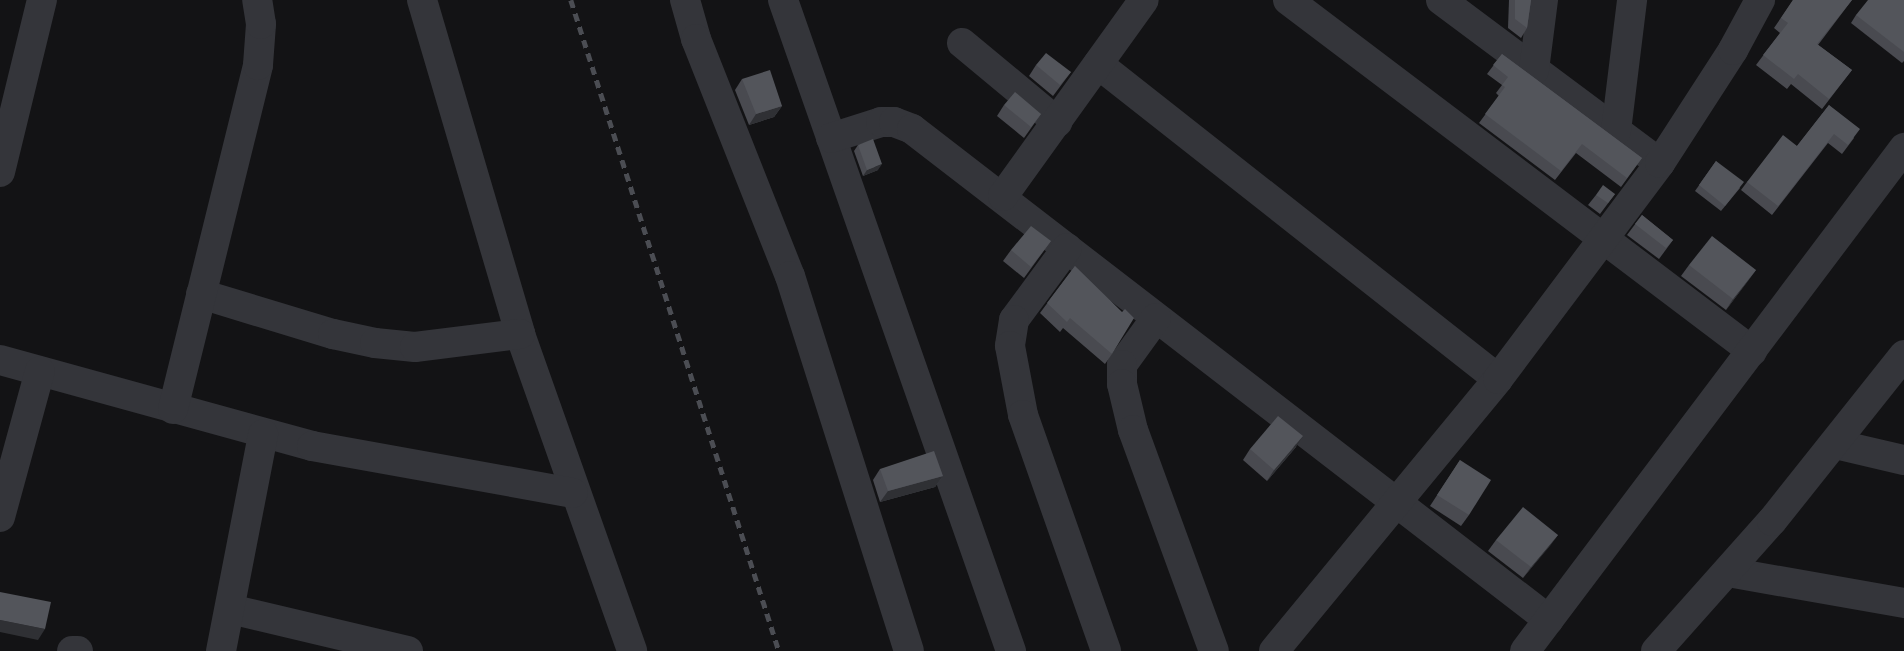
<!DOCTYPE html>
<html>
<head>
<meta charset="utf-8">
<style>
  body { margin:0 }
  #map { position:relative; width:1904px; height:651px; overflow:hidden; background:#131315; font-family:"Golos Text",sans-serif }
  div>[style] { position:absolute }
  .street>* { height:30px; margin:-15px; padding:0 15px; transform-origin:15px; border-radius:15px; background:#34353a }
  .rail>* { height:4.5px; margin-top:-2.25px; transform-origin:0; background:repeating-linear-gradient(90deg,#4b4d53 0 8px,transparent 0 14px) }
  .wall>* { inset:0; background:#494a50 }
  .shaded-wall>* { inset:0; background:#2f3034 }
  .building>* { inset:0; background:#53555b }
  span { translate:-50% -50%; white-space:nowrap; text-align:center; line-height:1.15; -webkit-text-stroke:4.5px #0e0e10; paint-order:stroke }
</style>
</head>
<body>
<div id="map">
  <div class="street">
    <i style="left:422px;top:0;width:348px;rotate:73.6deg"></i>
    <i style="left:520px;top:334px;width:336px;rotate:70.5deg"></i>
    <i style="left:685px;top:0;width:41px;rotate:74.2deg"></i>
    <i style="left:696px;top:39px;width:255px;rotate:68.4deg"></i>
    <i style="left:790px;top:276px;width:393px;rotate:72.4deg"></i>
    <i style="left:783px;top:0;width:690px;rotate:70.7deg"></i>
    <i style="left:1288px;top:0;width:582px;rotate:37.11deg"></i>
    <i style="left:1441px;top:0;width:273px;rotate:36.7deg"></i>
    <i style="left:962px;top:43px;width:124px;rotate:39.7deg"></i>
    <i style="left:1098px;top:64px;width:509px;rotate:38.22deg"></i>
    <i style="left:1534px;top:70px;width:71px;rotate:-82.7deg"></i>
    <i style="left:1616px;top:131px;width:132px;rotate:-83deg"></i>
    <i style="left:831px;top:138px;width:52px;rotate:-17.7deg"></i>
    <i style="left:881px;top:122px;width:13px"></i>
    <i style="left:894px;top:122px;width:19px;rotate:21deg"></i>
    <i style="left:912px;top:129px;width:804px;rotate:37.63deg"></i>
    <i style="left:0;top:172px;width:177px;rotate:-76.3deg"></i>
    <i style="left:1003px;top:196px;width:241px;rotate:-54.3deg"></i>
    <i style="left:1067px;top:248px;width:89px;rotate:126.4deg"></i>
    <i style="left:1014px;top:320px;width:26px;rotate:99deg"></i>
    <i style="left:1010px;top:346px;width:70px;rotate:79.3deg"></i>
    <i style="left:1023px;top:415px;width:250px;rotate:70.6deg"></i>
    <i style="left:201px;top:294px;width:138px;rotate:16.9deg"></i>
    <i style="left:333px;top:334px;width:43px;rotate:12.1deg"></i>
    <i style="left:375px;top:343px;width:40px;rotate:5.7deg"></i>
    <i style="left:415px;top:347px;width:106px;rotate:-7.1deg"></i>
    <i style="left:1156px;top:318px;width:58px;rotate:125.9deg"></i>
    <i style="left:1122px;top:365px;width:19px;rotate:90deg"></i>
    <i style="left:1122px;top:384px;width:47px;rotate:76.6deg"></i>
    <i style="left:1133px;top:430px;width:235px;rotate:69.9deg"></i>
    <i style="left:0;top:360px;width:324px;rotate:15.4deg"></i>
    <i style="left:312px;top:446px;width:265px;rotate:10.2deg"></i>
    <i style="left:173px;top:409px;width:354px;rotate:-76.1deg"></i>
    <i style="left:258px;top:65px;width:41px;rotate:-85.8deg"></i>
    <i style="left:261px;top:24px;width:24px;rotate:-99deg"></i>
    <i style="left:1835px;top:444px;width:71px;rotate:13.1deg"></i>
    <i style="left:0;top:517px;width:151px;rotate:-74.7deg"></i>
    <i style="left:1728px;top:572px;width:179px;rotate:10deg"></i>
    <i style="left:230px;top:609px;width:183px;rotate:13.3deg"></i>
    <i style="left:72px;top:651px;width:6px"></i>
    <i style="left:221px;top:651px;width:221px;rotate:-79deg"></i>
    <i style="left:1274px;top:651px;width:352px;rotate:-50.5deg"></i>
    <i style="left:1498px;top:379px;width:270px;rotate:-53.1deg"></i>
    <i style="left:1660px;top:163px;width:135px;rotate:-57.1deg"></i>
    <i style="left:1733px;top:50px;width:57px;rotate:-61.6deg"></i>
    <i style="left:1525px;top:651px;width:630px;rotate:-53deg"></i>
    <i style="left:1656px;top:651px;width:174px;rotate:-48.3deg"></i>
    <i style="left:1772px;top:521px;width:212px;rotate:-51.5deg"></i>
  </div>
  <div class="rail">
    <i style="left:571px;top:0;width:683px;rotate:72.28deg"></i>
  </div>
  <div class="wall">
    <i style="clip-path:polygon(1509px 0,1531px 0,1527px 28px,1521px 38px,1508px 28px)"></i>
    <i style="clip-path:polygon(1793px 0,1852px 0,1818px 45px,1852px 70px,1822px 109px,1791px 84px,1787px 89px,1756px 65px,1780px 33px,1774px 28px)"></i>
    <i style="clip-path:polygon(1904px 0,1904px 61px,1902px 63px,1851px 23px,1856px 15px)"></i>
    <i style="clip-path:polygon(1502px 54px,1642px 158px,1621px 187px,1576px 153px,1555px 180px,1479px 123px,1499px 96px,1496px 93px,1502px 85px,1487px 74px)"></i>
    <i style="clip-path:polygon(1036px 65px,1071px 72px,1053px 96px,1029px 76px)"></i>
    <i style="clip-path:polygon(742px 79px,782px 106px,774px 117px,749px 125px,735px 90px)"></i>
    <i style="clip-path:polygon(1004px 105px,1041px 114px,1024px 138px,997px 116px)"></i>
    <i style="clip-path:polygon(1829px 105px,1854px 138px,1842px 154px,1828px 143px,1772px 215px,1741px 190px,1747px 182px,1797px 146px)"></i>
    <i style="clip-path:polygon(858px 145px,878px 170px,863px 176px,854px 151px)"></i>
    <i style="clip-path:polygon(1716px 161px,1740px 188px,1721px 211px,1695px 191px)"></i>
    <i style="clip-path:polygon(1615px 194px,1600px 214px,1588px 205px,1596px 195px)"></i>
    <i style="clip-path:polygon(1642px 215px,1673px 240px,1659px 259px,1627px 235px)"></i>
    <i style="clip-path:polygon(1051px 241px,1024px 278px,1003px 261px,1011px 250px)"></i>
    <i style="clip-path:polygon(1689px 265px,1756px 270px,1726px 310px,1681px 276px)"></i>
    <i style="clip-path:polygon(1075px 266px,1112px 354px,1105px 364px,1063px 328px,1060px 332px,1040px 313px)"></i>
    <i style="clip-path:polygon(1296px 447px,1267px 481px,1243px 460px,1250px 449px)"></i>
    <i style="clip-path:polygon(1460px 460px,1469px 515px,1461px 526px,1430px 506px)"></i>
    <i style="clip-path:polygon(880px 469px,943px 476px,935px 487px,880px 502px,873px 480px)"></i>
    <i style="clip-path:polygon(1558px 535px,1523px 578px,1488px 551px,1496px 540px)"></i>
  </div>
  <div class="shaded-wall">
    <i style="clip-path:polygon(782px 106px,774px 117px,749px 125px,756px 114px)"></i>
    <i style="clip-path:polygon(882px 164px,878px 170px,863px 176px,867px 170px)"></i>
    <i style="clip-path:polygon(1756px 270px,1748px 281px,1726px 310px,1733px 299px)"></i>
    <i style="clip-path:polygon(1303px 436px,1296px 447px,1267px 481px,1274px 470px)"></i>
    <i style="clip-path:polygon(943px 476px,935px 487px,880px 502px,888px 491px)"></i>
    <i style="clip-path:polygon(1558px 535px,1550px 546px,1523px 578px,1531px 567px)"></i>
    <i style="clip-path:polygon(0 620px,45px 629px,38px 640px,0 632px)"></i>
  </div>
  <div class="building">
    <i style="clip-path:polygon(1515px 0,1531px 0,1527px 28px,1515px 19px)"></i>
    <i style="clip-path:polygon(1793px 0,1852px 0,1817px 44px,1852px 70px,1829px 99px,1798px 74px,1794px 79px,1763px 55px,1788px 23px,1781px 18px)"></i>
    <i style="clip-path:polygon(1868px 0,1904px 0,1904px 52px,1856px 15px)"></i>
    <i style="clip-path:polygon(1046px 53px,1071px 72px,1060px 85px,1036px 65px)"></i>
    <i style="clip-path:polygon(1502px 54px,1642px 158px,1627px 178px,1582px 144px,1561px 171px,1485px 114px,1505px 87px,1502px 85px,1508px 77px,1493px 65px)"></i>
    <i style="clip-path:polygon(770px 70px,782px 106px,756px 114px,742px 79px)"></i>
    <i style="clip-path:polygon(1015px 92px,1041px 114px,1031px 127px,1004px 105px)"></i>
    <i style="clip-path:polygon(1829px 105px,1860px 129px,1848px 145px,1834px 134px,1778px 206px,1747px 182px,1783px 135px,1797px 146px)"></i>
    <i style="clip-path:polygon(873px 139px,882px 164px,867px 170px,858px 145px)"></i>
    <i style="clip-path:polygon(1716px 161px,1744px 182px,1725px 206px,1699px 185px)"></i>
    <i style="clip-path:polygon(1603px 185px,1615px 194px,1608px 203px,1596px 195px)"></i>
    <i style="clip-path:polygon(1642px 215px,1673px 240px,1666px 248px,1635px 224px)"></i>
    <i style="clip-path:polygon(1031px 226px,1051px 241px,1031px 267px,1011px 250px)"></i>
    <i style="clip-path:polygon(1712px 236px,1756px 270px,1733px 299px,1689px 265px)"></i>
    <i style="clip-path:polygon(1075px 266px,1122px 312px,1125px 309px,1134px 318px,1112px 354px,1070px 318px,1067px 322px,1047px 303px)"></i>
    <i style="clip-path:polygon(1278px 416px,1303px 436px,1274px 470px,1250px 449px)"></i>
    <i style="clip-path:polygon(934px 451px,943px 476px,888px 491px,880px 469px)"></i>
    <i style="clip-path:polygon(1460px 460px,1491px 480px,1469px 515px,1437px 495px)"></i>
    <i style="clip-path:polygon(1523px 507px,1558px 535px,1531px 567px,1496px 540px)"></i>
    <i style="clip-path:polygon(0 592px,51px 602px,45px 629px,0 620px)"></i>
  </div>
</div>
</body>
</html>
